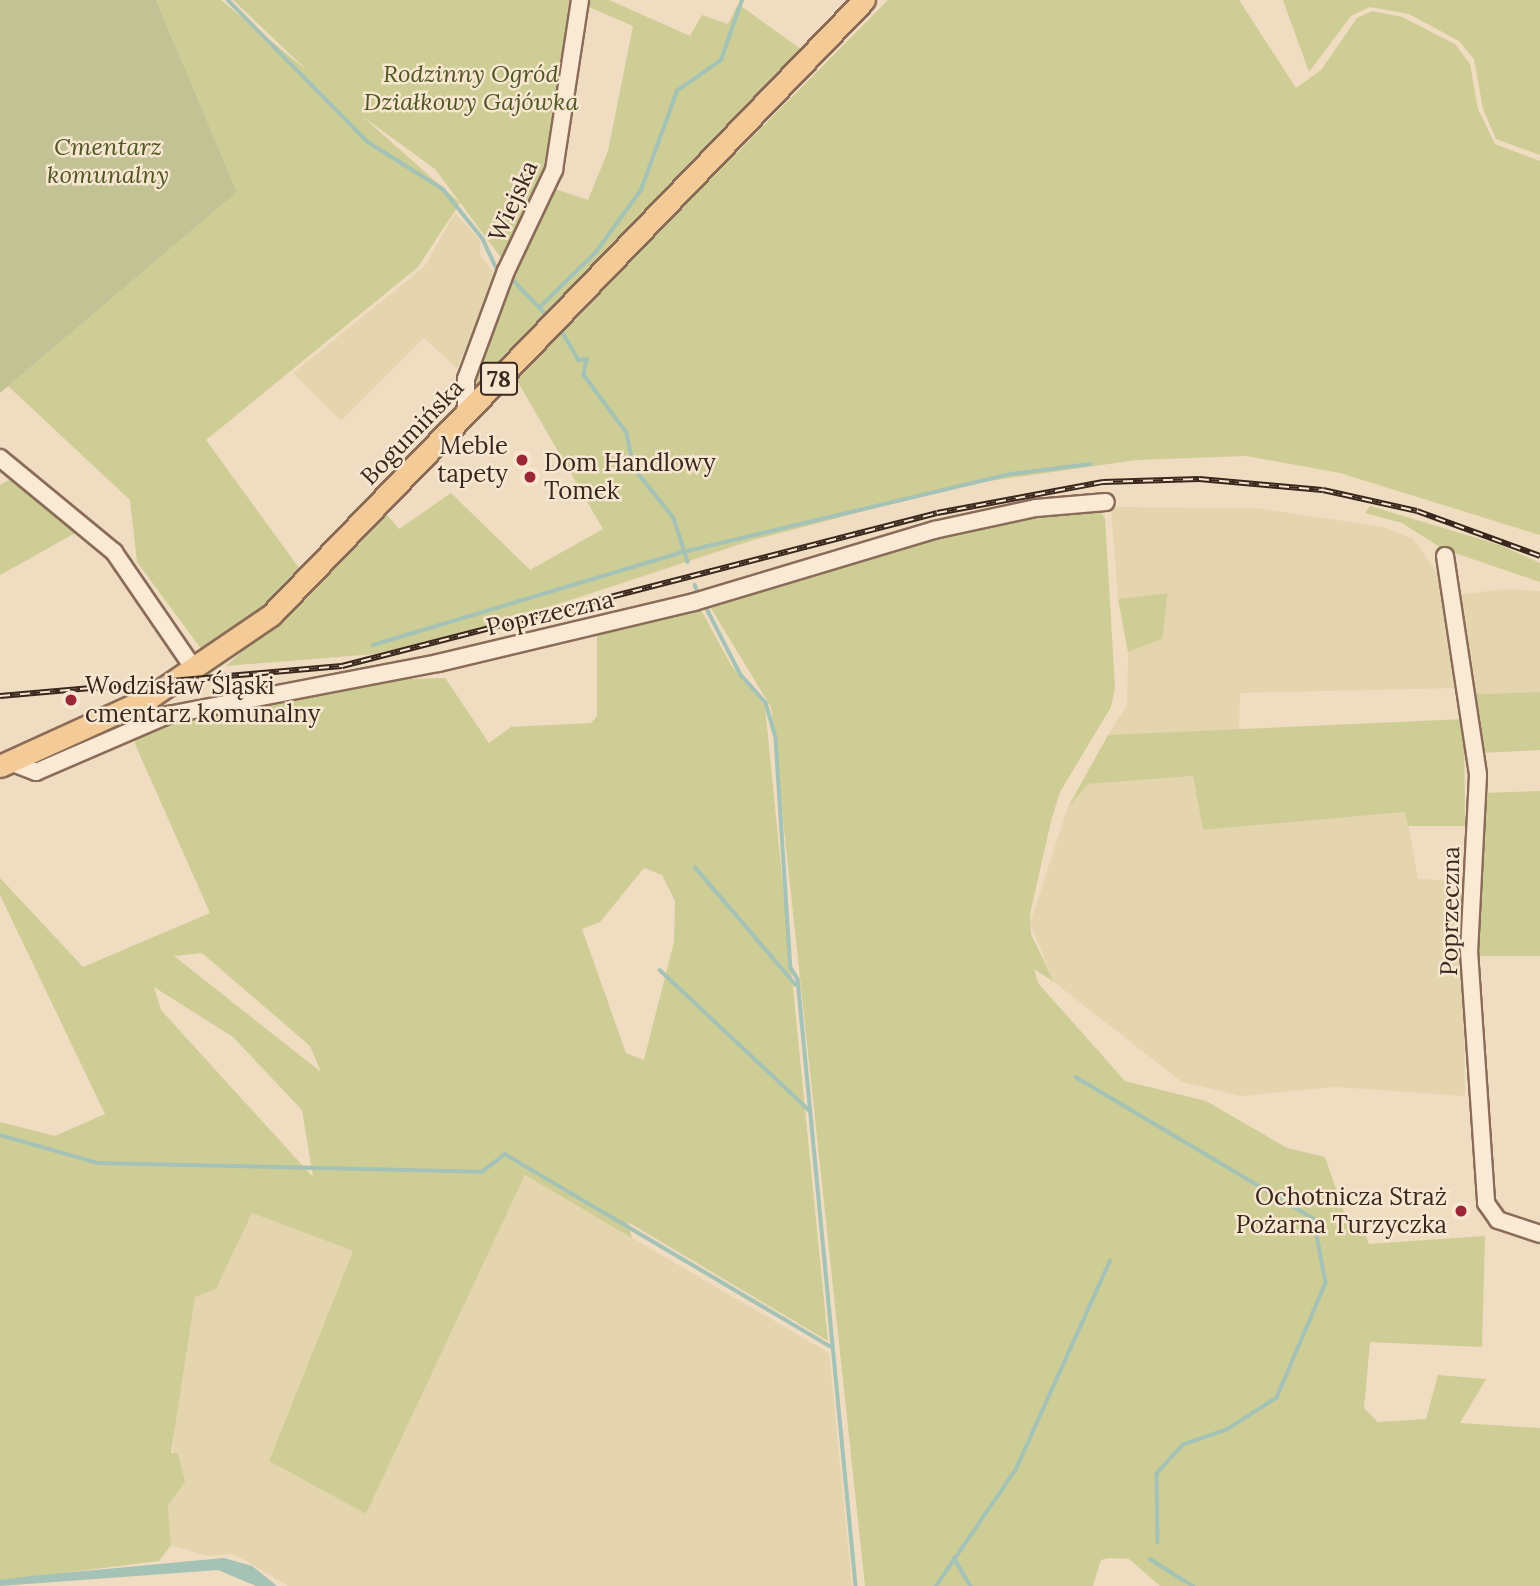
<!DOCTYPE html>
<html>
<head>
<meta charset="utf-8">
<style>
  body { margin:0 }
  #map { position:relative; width:1540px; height:1586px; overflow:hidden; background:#efdcc1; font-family:Lora,serif }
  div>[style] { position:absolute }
  .farmland>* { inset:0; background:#e5d5ae }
  .green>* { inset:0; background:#cecd95 }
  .cemetery>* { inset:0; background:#c2c294 }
  .water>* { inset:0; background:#a4c2b5 }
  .stream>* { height:3.5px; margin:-1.75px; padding:0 1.75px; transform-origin:1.75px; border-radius:1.75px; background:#a4c2b5 }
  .roads { filter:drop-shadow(2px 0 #8a6c58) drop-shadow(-2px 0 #8a6c58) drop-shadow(0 2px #8a6c58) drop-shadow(0 -2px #8a6c58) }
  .minor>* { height:16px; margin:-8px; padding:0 8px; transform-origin:8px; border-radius:8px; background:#faead5 }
  .major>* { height:21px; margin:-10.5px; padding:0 10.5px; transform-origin:10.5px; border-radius:10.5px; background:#f4cb97 }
  .rail>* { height:6px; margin-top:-3px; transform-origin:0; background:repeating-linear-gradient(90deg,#f7e7d1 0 10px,#39271d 0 20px); box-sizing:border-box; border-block:2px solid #39271d }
  .dots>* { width:19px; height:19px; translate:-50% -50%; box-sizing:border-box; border:4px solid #f7e7d1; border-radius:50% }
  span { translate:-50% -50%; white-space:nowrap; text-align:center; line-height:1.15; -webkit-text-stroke:5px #f7e7d1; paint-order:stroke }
  .shield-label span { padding:2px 5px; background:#f7e7d1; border:2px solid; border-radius:5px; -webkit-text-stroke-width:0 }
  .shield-label { font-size:23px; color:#39271d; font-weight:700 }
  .park-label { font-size:24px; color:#505623; font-style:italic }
  .street-label { font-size:24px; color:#39271d }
  .poi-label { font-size:24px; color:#39271d }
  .right { translate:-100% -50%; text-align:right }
  .left { translate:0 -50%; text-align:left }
</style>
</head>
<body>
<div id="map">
  <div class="farmland">
    <i style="clip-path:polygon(455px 213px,480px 240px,480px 255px,497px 277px,457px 368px,424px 338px,341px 421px,293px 373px,424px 267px)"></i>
    <i style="clip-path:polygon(1111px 507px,1256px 508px,1384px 527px,1413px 539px,1438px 574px,1459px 688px,1240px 693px,1239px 732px,1108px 735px,1127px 705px,1128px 652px,1162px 639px,1168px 594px,1118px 599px)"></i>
    <i style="clip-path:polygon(1507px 589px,1540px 591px,1540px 692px,1477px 694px,1469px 683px,1455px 595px)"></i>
    <i style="clip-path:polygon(1193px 776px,1203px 830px,1406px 812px,1418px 879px,1461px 881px,1465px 1096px,1336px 1087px,1241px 1096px,1182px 1082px,1054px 982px,1030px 923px,1068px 807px,1087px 784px)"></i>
    <i style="clip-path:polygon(525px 1175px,829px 1353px,852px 1586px,288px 1586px,234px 1554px,208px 1556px,171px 1545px,168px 1505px,180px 1372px,195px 1297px,216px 1289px,252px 1213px,353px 1251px,269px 1461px,366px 1514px)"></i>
  </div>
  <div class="green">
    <i style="clip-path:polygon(156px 0,221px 0,309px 72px,233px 0,573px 0,546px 163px,502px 259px,435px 169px,362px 116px,460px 203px,418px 267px,206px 440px,299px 568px,251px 620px,202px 650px,137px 562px,130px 500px,8px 386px,237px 192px)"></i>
    <i style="clip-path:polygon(585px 0,609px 0,690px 36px,702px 15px,728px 24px,738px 4px,801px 49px,479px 386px,473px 381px,495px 312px,552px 188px,588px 200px,608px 151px,633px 26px,584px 5px)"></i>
    <i style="clip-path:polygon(888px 0,1239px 0,1296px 88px,1321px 70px,1357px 18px,1372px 11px,1402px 17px,1455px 44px,1470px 64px,1478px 109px,1495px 144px,1540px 161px,1540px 535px,1340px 473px,1246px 456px,1136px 460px,968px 484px,753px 540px,488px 627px,375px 654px,226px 666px,308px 593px,383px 510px,399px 529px,451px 493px,530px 570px,603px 529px,515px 377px)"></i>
    <i style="clip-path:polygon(1283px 0,1540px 0,1540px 155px,1496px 139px,1483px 109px,1474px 59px,1459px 41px,1409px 14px,1370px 7px,1351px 16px,1309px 72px)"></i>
    <i style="clip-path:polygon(11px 479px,79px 531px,0 575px,0 485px)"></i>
    <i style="clip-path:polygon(1096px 506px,1105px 518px,1115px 687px,1111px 707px,1060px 792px,1051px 821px,1030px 914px,1031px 934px,1054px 982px,1034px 969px,1038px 983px,1125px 1081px,1206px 1101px,1287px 1148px,1325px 1157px,1349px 1227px,1362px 1227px,1369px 1244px,1485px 1236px,1482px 1347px,1370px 1342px,1364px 1408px,1378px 1422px,1426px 1419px,1438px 1375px,1486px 1379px,1460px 1423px,1540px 1428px,1540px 1586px,1160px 1586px,1129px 1559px,1109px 1558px,1101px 1560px,1093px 1586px,865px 1586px,771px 707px,709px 605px,911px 542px,1020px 515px)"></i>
    <i style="clip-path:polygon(1370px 506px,1500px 545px,1540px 563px,1540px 582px,1443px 549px,1402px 523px,1365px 513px)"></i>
    <i style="clip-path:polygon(1168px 593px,1162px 639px,1128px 652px,1118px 599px)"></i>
    <i style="clip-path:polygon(evenodd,700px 608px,731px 665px,765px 706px,828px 1341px,628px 1222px,632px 1238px,525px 1175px,366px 1514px,269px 1461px,353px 1251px,252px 1213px,216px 1289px,195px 1297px,171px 1453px,178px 1453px,185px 1482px,168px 1505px,171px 1545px,159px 1561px,0 1581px,0 1122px,55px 1136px,105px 1114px,0 895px,0 878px,83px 967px,210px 913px,135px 744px,135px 731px,375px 680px,445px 678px,489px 743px,511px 727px,591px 723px,597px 716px,597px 631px,700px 608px,644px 868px,662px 875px,675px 901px,674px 942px,644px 1060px,626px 1053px,582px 929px,600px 922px,644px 868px,700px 608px,202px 953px,310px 1046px,321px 1072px,174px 956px,202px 953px,700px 608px,154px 987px,233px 1037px,302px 1110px,313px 1177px,161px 1010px,154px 987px)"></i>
    <i style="clip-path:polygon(1469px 683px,1478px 694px,1540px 692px,1540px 750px,1481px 753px)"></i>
    <i style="clip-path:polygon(1464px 719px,1465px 826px,1408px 826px,1405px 812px,1203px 830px,1193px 776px,1088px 784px,1068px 807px,1108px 735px)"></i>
    <i style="clip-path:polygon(1540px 791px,1540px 956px,1472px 956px,1482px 793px)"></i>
  </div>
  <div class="cemetery">
    <i style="clip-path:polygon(0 0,156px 0,237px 192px,0 393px)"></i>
  </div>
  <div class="water">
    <i style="clip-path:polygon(224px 1558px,252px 1566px,277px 1586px,256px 1586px,218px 1570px,0 1586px,0 1580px,31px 1576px)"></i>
  </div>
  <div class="stream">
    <i style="left:228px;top:0;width:199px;rotate:45.4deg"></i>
    <i style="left:368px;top:142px;width:89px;rotate:32.1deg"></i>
    <i style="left:443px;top:189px;width:64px;rotate:51.3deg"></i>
    <i style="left:483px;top:239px;width:38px;rotate:65deg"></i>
    <i style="left:514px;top:281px;width:47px;rotate:45.9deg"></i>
    <i style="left:540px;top:307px;width:78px;rotate:-44.5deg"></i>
    <i style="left:596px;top:252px;width:77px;rotate:-54deg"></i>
    <i style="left:641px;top:190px;width:105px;rotate:-70deg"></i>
    <i style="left:677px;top:91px;width:54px;rotate:-35.2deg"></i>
    <i style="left:721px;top:60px;width:64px;rotate:-70.7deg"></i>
    <i style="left:562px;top:331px;width:34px;rotate:60deg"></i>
    <i style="left:579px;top:360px;width:8px;rotate:-7deg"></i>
    <i style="left:587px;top:359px;width:16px;rotate:101deg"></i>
    <i style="left:584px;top:375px;width:72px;rotate:53.4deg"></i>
    <i style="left:627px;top:433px;width:36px;rotate:79deg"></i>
    <i style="left:634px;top:468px;width:64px;rotate:51.3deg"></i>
    <i style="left:674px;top:518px;width:46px;rotate:72.3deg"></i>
    <i style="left:695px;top:585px;width:11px;rotate:68deg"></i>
    <i style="left:706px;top:607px;width:76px;rotate:62.8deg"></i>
    <i style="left:741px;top:675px;width:38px;rotate:48deg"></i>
    <i style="left:766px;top:703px;width:37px;rotate:74deg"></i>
    <i style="left:776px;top:739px;width:229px;rotate:86.3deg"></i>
    <i style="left:791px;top:968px;width:13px;rotate:58deg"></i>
    <i style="left:798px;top:979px;width:610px;rotate:84.54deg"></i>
    <i style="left:373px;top:645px;width:324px;rotate:-16.7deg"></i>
    <i style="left:683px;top:552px;width:337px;rotate:-13.4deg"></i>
    <i style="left:1011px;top:474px;width:80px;rotate:-7.2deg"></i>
    <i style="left:695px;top:867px;width:155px;rotate:49.4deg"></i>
    <i style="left:660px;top:970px;width:204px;rotate:43.2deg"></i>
    <i style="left:1076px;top:1077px;width:277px;rotate:30.8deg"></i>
    <i style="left:1314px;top:1219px;width:65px;rotate:79.4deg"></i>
    <i style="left:1326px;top:1283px;width:125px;rotate:113.1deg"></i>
    <i style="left:1277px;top:1398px;width:59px;rotate:147.4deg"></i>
    <i style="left:1227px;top:1430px;width:46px;rotate:161.2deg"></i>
    <i style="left:1183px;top:1445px;width:39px;rotate:132deg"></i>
    <i style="left:1157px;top:1474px;width:68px;rotate:89.2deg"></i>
    <i style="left:0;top:1135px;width:102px;rotate:15.9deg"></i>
    <i style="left:98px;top:1163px;width:384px;rotate:1.3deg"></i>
    <i style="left:482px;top:1172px;width:29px;rotate:-38deg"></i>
    <i style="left:505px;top:1154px;width:377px;rotate:30.6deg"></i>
    <i style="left:954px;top:1558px;width:33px;rotate:59deg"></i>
    <i style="left:1150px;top:1559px;width:51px;rotate:32.1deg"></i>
    <i style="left:936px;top:1586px;width:142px;rotate:-55.6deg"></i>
    <i style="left:1016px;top:1469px;width:228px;rotate:-65.7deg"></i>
  </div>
  <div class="roads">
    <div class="minor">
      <i style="left:466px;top:414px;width:35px;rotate:-90deg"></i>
      <i style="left:466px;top:379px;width:115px;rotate:-69.7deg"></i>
      <i style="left:506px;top:271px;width:112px;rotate:-64.6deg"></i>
      <i style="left:554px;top:170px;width:172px;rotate:-81.3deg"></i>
      <i style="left:0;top:458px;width:148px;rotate:39.5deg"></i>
      <i style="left:114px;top:552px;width:142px;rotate:55.6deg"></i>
      <i style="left:1445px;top:556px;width:221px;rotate:81.4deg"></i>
      <i style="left:1478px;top:775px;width:176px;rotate:92.9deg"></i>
      <i style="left:1469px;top:951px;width:253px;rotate:86.1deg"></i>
      <i style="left:1486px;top:1203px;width:21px;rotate:55deg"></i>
      <i style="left:1498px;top:1220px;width:44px;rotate:18.4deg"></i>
      <i style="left:10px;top:762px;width:28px;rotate:21deg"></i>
      <i style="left:36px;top:772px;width:144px;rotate:-23.4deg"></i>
      <i style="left:168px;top:715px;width:275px;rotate:-10.9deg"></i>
      <i style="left:438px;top:663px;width:263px;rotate:-13.4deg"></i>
      <i style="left:694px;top:602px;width:251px;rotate:-16.7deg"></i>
      <i style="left:934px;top:530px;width:104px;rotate:-12.2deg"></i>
      <i style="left:1036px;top:508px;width:70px;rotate:-4.9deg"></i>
    </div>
    <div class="major">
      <i style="left:0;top:766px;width:164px;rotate:-24.5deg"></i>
      <i style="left:149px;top:698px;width:148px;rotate:-34.2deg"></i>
      <i style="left:271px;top:615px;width:854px;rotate:-46.04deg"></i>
    </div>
  </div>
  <div class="rail">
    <i style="left:0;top:696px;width:343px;rotate:-5deg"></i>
    <i style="left:342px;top:666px;width:614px;rotate:-14.42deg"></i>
    <i style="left:937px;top:513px;width:169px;rotate:-10.6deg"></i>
    <i style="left:1103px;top:482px;width:96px;rotate:-1.8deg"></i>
    <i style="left:1199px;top:479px;width:124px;rotate:5.1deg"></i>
    <i style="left:1323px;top:490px;width:96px;rotate:12.6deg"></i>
    <i style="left:1417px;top:511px;width:131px;rotate:20.1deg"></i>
  </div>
  <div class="dots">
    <i style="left:522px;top:460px;background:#9b2636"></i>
    <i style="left:530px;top:477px;background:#9b2636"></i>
    <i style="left:71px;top:700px;background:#9b2636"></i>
    <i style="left:1461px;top:1211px;background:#9b2636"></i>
  </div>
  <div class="shield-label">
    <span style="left:499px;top:379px">78</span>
  </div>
  <div class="park-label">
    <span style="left:471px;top:88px">Rodzinny Ogród<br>Działkowy Gajówka</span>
    <span style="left:108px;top:161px">Cmentarz<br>komunalny</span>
  </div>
  <div class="street-label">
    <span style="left:513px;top:201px;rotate:-66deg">Wiejska</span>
    <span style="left:412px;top:432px;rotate:-46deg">Bogumińska</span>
    <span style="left:550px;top:613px;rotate:-13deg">Poprzeczna</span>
    <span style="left:1450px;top:911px;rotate:-89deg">Poprzeczna</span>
  </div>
  <div class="poi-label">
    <span class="right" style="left:508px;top:460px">Meble<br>tapety</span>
    <span class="left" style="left:544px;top:477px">Dom Handlowy<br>Tomek</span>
    <span class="left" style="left:85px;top:700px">Wodzisław Śląski<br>cmentarz komunalny</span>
    <span class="right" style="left:1447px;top:1211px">Ochotnicza Straż<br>Pożarna Turzyczka</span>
  </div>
</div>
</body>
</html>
